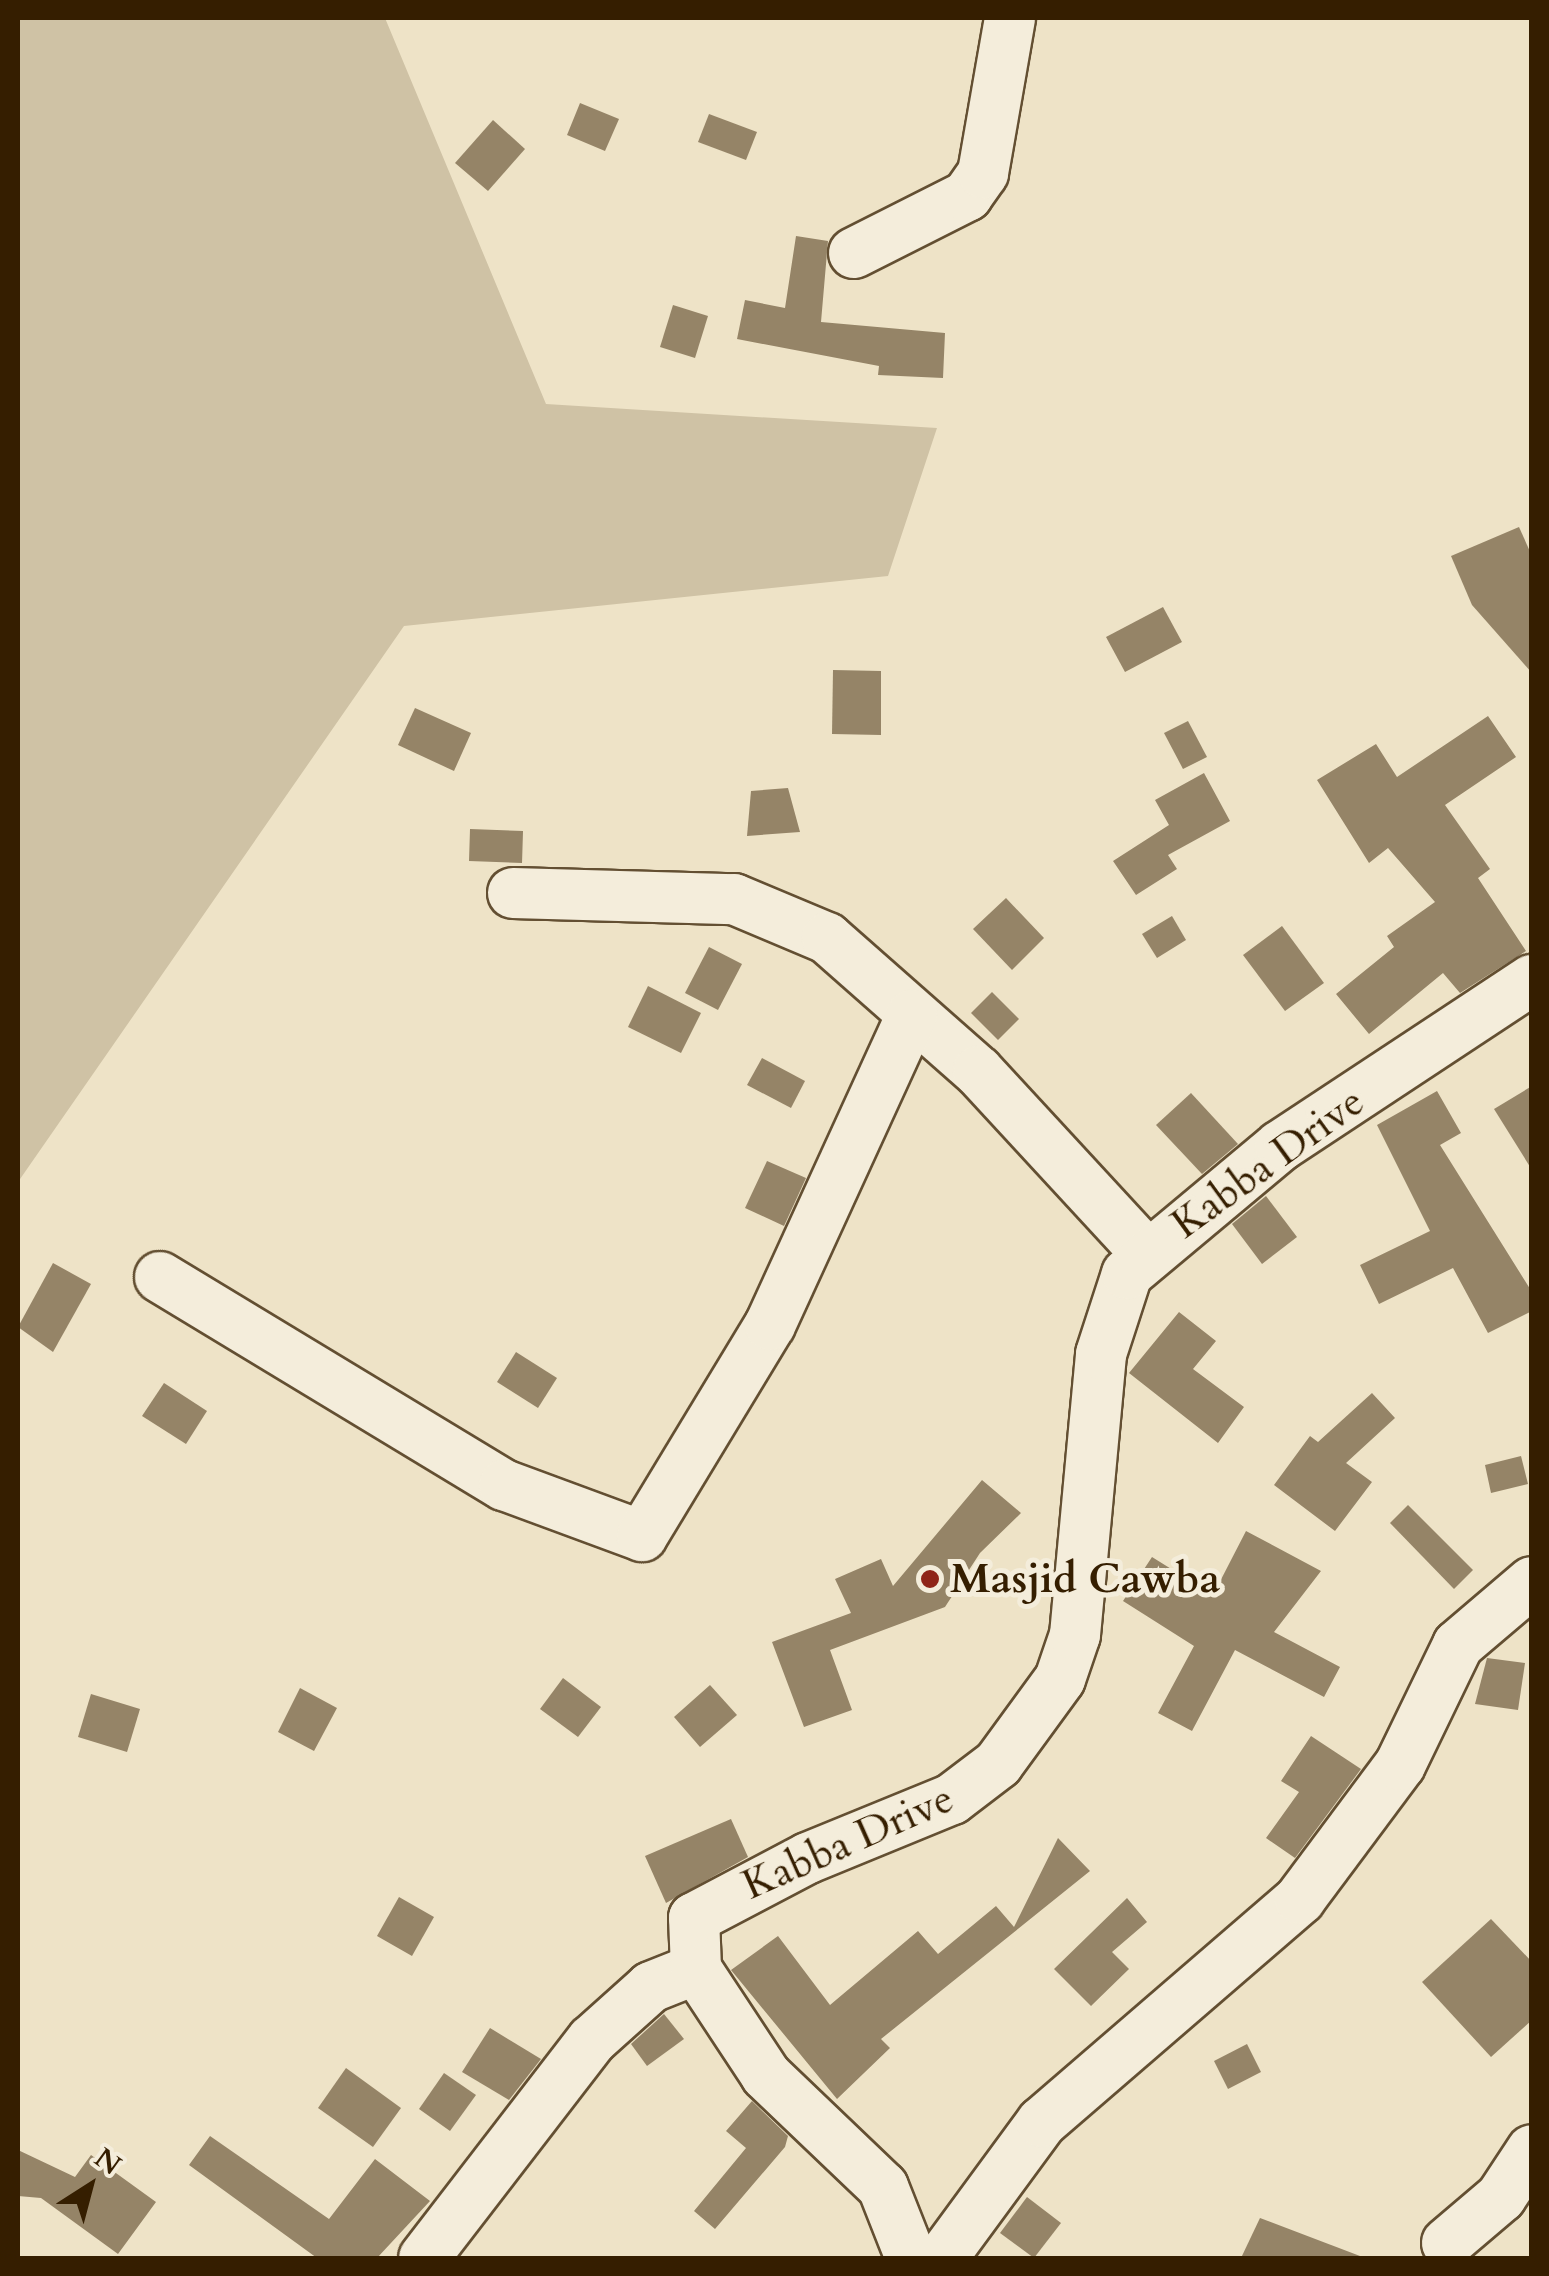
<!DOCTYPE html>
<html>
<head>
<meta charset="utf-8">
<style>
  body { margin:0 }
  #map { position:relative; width:1549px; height:2276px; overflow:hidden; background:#eee3c7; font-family:Cardo,serif }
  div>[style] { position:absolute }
  .green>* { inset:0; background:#cfc2a5 }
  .building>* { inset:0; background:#958467 }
  .roads { filter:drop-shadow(2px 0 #634f32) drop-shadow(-2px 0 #634f32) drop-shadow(0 2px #634f32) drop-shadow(0 -2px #634f32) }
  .minor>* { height:50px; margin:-25px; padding:0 25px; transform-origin:25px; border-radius:25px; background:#f4eddb }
  .dots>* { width:28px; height:28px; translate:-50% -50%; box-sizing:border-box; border:5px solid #f4eddb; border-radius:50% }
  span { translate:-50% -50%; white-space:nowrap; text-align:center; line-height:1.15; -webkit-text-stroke:10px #f4eddb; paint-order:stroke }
  .street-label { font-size:42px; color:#351e00 }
  .poi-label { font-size:42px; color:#351e00; font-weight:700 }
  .left { translate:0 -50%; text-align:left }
  .frame { position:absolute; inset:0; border:20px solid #351e00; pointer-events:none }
  .north { position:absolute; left:40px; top:2136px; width:100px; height:100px; -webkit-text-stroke:8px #f4eddb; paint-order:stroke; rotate:36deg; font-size:28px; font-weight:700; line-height:40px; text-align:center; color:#351e00 }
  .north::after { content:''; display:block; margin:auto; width:35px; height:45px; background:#351e00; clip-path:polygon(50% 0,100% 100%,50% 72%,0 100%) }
</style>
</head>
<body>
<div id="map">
  <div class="green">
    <i style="clip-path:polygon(18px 18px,385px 18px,546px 404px,937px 428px,888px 576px,404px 626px,18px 1182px)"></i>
  </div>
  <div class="building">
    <i style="clip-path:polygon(580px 103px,619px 119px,605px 151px,567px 135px)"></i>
    <i style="clip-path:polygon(709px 114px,757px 132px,746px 160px,698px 142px)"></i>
    <i style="clip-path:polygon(493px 120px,525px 149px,488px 191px,455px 163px)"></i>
    <i style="clip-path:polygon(796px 236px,828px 241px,821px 322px,945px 333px,943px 378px,878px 375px,879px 366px,737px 339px,745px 300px,785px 308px)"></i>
    <i style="clip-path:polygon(673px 305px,708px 316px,695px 358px,660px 347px)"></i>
    <i style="clip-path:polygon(1519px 527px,1532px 556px,1532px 673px,1472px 605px,1451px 556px)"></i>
    <i style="clip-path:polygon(1163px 607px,1182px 642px,1125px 672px,1106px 637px)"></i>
    <i style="clip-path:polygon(833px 670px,881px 671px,881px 735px,832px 734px)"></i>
    <i style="clip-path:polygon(415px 708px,471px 733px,454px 771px,398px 745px)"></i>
    <i style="clip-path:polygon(1488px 716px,1516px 757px,1445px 805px,1490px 869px,1478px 878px,1526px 951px,1460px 993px,1443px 973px,1369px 1034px,1336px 994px,1394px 947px,1387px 936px,1435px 902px,1388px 848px,1369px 863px,1317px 780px,1376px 744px,1397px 777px)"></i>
    <i style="clip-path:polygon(1188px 721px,1207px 757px,1183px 769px,1164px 733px)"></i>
    <i style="clip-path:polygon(1204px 773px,1230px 821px,1168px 855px,1177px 869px,1136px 895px,1113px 861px,1169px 825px,1155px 800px)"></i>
    <i style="clip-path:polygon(788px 788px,800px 832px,747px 836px,751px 791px)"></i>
    <i style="clip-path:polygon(470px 829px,523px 831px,522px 863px,469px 861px)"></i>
    <i style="clip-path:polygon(1006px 898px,1044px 938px,1012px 970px,973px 929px)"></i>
    <i style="clip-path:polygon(1172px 916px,1186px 940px,1157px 958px,1142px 934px)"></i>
    <i style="clip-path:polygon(1282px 926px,1324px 983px,1285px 1011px,1243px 955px)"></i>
    <i style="clip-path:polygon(709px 947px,742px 964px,718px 1010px,685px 993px)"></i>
    <i style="clip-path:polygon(648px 986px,701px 1013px,681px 1053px,628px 1027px)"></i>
    <i style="clip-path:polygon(992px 992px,1019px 1019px,998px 1040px,971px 1013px)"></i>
    <i style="clip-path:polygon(762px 1058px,805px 1081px,791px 1108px,747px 1085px)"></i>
    <i style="clip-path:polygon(1532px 1086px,1532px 1170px,1494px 1109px)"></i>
    <i style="clip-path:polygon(1437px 1091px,1461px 1133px,1440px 1145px,1532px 1292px,1532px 1311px,1488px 1333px,1453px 1268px,1379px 1304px,1360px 1265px,1430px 1231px,1377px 1125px)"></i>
    <i style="clip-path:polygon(1191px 1093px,1238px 1144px,1202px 1174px,1156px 1125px)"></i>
    <i style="clip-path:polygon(767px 1161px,806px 1178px,784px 1226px,745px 1208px)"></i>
    <i style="clip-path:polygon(1266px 1196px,1297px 1237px,1262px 1264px,1232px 1224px)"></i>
    <i style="clip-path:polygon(53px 1263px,91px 1284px,53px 1352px,18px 1327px)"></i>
    <i style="clip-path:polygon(1179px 1312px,1216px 1341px,1193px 1369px,1244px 1407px,1218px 1443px,1129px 1373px)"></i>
    <i style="clip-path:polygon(516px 1352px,557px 1378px,538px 1408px,497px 1382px)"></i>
    <i style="clip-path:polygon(164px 1383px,207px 1411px,186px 1444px,142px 1416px)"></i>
    <i style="clip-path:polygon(1372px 1393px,1395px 1418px,1346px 1463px,1372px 1482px,1335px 1531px,1274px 1485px,1310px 1436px,1318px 1442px)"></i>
    <i style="clip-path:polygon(1521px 1456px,1528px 1484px,1491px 1493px,1485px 1465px)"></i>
    <i style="clip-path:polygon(982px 1480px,1021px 1513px,980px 1553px,945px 1607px,830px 1650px,852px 1710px,804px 1727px,772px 1642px,851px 1613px,835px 1579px,881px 1559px,893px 1586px)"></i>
    <i style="clip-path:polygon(1408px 1505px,1473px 1570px,1454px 1589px,1390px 1523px)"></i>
    <i style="clip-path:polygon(1246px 1531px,1321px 1571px,1274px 1632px,1340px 1667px,1324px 1697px,1235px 1650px,1192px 1731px,1158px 1713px,1194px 1646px,1123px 1601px,1152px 1557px,1213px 1595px)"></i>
    <i style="clip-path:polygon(1487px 1658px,1525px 1663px,1518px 1710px,1475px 1704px)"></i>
    <i style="clip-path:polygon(563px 1678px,601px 1707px,578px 1737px,540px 1709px)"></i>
    <i style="clip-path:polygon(710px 1685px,737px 1715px,700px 1747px,674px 1717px)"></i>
    <i style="clip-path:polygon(300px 1688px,337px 1708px,314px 1751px,278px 1732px)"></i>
    <i style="clip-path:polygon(91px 1694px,140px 1709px,127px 1752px,78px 1737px)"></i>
    <i style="clip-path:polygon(1311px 1736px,1361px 1769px,1295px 1858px,1266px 1838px,1299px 1792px,1281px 1781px)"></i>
    <i style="clip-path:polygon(731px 1819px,748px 1857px,666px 1903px,645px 1856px)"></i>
    <i style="clip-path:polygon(1058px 1838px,1090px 1871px,881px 2039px,890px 2048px,837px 2099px,731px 1970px,778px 1936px,830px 2005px,918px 1931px,938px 1954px,996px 1906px,1014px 1927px)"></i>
    <i style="clip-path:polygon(399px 1897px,434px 1917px,412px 1956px,377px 1936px)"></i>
    <i style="clip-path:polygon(1127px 1898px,1147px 1922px,1112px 1952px,1129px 1969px,1091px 2006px,1054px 1969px)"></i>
    <i style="clip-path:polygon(1491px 1919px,1532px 1962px,1532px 2020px,1491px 2057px,1422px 1982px)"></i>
    <i style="clip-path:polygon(664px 2014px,684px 2039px,647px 2066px,631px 2044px)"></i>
    <i style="clip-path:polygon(490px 2028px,541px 2059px,509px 2100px,462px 2072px)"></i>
    <i style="clip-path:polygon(1247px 2044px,1261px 2072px,1228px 2089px,1214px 2061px)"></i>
    <i style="clip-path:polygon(346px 2068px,401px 2108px,373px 2147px,318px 2108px)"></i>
    <i style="clip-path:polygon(444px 2073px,476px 2095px,450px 2131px,419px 2109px)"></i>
    <i style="clip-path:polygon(752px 2101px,788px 2136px,785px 2147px,715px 2229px,694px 2211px,746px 2148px,726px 2131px)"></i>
    <i style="clip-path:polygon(210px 2136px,329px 2219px,375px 2159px,430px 2201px,377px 2258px,317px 2258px,189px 2165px)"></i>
    <i style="clip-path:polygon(18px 2150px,75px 2177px,91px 2155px,156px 2202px,118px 2254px,41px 2198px,18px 2196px)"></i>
    <i style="clip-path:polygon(1027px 2197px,1061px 2223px,1034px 2258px,1000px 2233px)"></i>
    <i style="clip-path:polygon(1260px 2218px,1360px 2256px,1360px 2258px,1241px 2258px)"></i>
  </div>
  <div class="roads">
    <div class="minor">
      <i style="left:854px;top:253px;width:127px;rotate:-26.8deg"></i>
      <i style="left:967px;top:196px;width:28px;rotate:-55deg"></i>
      <i style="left:983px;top:173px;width:157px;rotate:-80.1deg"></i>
      <i style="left:513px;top:893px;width:221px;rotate:1.6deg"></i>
      <i style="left:734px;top:899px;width:101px;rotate:22.8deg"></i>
      <i style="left:827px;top:938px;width:201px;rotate:41.4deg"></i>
      <i style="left:978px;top:1071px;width:248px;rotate:47.3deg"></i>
      <i style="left:160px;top:1277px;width:402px;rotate:31.2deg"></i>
      <i style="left:504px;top:1485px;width:147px;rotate:20.3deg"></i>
      <i style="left:642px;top:1536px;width:247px;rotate:-58.8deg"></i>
      <i style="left:770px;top:1325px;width:341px;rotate:-65.4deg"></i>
      <i style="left:1447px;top:2243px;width:71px;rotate:-40.4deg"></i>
      <i style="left:1501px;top:2197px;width:56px;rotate:-56.6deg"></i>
      <i style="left:424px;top:2258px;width:275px;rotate:-52.4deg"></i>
      <i style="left:592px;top:2040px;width:79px;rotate:-41.9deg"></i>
      <i style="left:651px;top:1987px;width:48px;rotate:-21.8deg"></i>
      <i style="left:911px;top:2258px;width:76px;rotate:-111.5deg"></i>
      <i style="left:883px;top:2187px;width:162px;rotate:-136.3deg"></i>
      <i style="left:766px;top:2075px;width:127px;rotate:-123.4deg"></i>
      <i style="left:696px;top:1969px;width:51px;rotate:-92.2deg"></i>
      <i style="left:694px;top:1918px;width:129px;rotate:-27.8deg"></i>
      <i style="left:808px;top:1858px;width:156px;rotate:-22.3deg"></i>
      <i style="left:952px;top:1799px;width:58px;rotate:-37.3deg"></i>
      <i style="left:998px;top:1764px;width:105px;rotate:-53.9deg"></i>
      <i style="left:1060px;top:1679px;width:46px;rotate:-71.2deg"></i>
      <i style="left:1075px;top:1635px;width:282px;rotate:-84.7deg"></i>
      <i style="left:1101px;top:1354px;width:84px;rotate:-72deg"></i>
      <i style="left:1127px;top:1274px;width:199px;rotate:-39.9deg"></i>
      <i style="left:1280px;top:1146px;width:302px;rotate:-33.4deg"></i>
      <i style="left:942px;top:2258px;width:169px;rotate:-53.7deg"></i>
      <i style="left:1042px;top:2122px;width:341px;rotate:-40.8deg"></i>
      <i style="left:1300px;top:1899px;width:167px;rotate:-53.3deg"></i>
      <i style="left:1400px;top:1765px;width:133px;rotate:-64.2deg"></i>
      <i style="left:1458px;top:1645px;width:97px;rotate:-40.4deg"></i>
    </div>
  </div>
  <div class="dots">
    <i style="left:930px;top:1579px;background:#8f2418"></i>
  </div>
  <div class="street-label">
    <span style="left:1268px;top:1163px;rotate:-36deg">Kabba Drive</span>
    <span style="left:848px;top:1842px;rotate:-24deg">Kabba Drive</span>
  </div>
  <div class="poi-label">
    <span class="left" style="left:950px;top:1579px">Masjid Cawba</span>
  </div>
  <div class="frame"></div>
  <div class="north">N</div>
</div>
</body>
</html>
